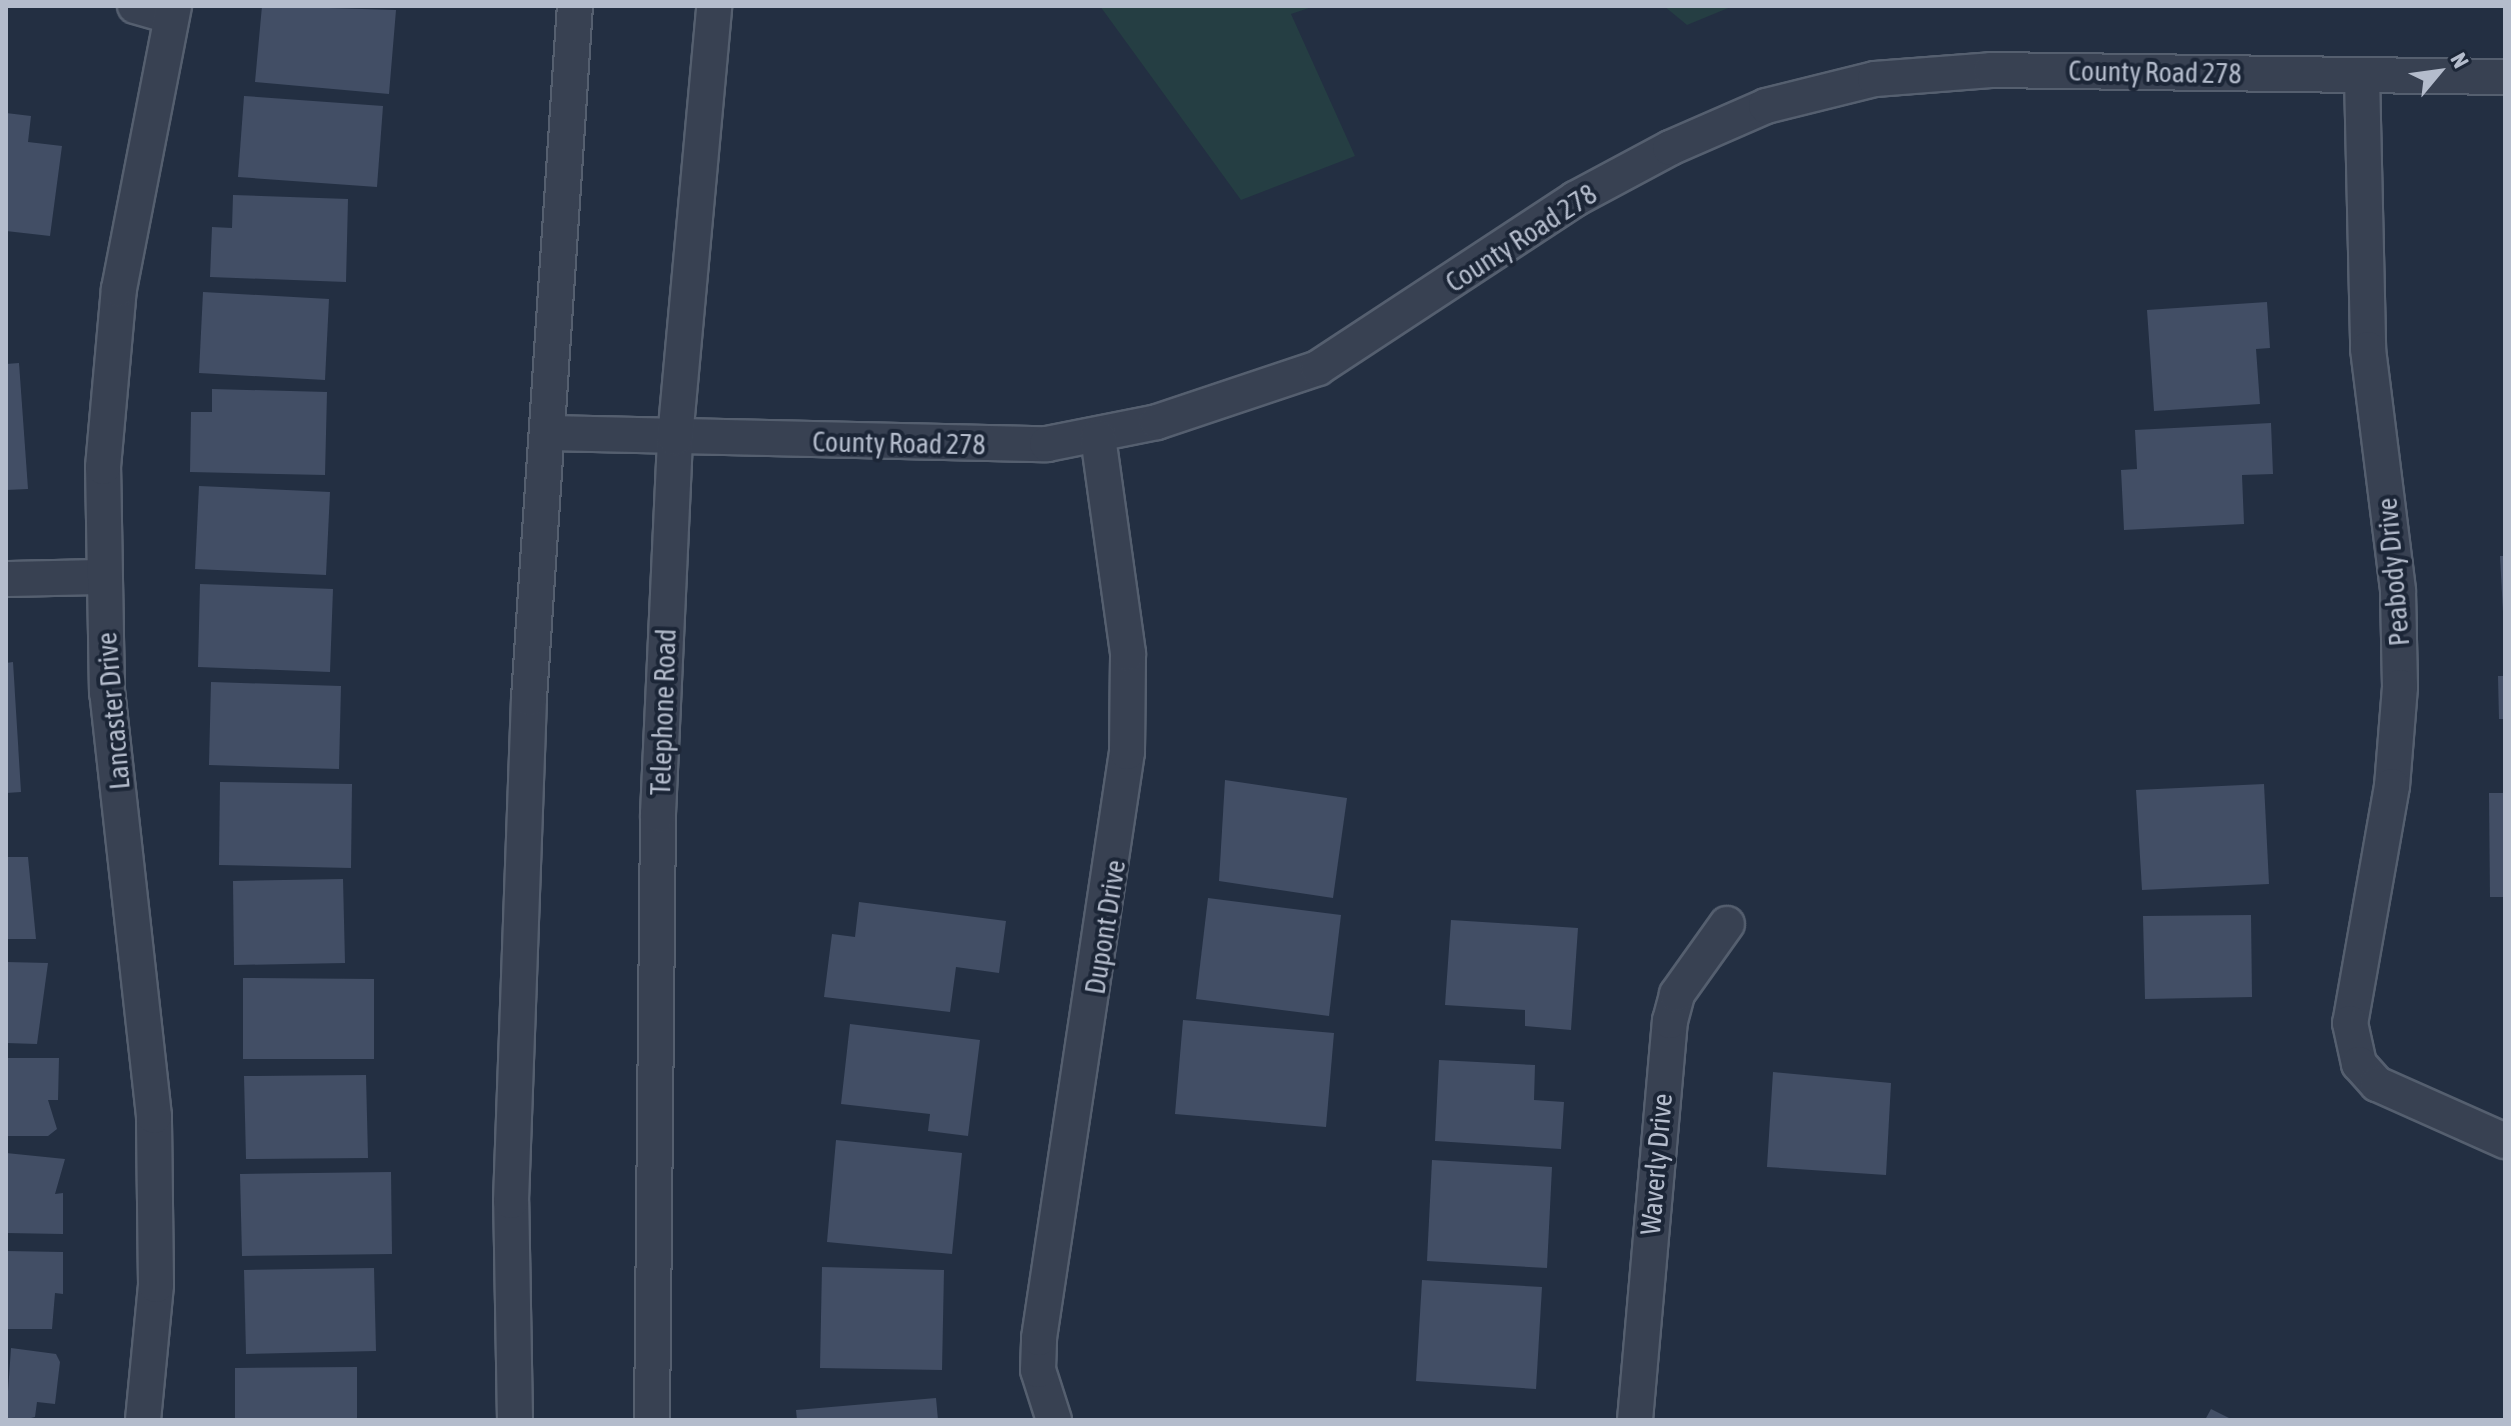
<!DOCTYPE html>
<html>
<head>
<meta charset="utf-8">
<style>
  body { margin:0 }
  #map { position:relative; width:2511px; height:1426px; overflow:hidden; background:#232f42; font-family:"Asap Condensed",sans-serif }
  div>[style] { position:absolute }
  .green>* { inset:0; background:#253e43 }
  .building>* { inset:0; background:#424e65 }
  .roads { filter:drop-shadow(2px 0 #555f6f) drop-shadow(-2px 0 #555f6f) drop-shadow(0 2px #555f6f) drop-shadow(0 -2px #555f6f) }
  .street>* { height:34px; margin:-17px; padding:0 17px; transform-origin:17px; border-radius:17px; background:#384152 }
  span { translate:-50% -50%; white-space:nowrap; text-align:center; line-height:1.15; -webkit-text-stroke:8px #1c2637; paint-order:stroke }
  .street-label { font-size:28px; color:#b4bccc }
  .frame { position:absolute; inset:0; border:8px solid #b4bccc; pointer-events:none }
  .north { position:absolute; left:2399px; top:32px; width:80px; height:80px; -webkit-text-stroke:6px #1c2637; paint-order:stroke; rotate:61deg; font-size:22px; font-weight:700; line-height:32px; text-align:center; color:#b4bccc }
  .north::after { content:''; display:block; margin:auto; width:28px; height:36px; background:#b4bccc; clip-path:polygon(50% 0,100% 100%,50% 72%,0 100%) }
</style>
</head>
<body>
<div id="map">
  <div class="green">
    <i style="clip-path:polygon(1100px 6px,1315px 6px,1291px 14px,1355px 156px,1241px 200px)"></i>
    <i style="clip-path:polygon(1664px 6px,1733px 6px,1687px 25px)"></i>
  </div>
  <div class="building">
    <i style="clip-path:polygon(262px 6px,396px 10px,389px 94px,255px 82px)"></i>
    <i style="clip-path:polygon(244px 96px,383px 106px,377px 187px,238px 177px)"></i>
    <i style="clip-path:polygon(6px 113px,31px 116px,28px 142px,62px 146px,50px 236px,6px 231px)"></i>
    <i style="clip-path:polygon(233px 195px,348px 199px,346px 282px,210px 277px,212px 227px,232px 228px)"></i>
    <i style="clip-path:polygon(203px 292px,329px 299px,325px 380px,199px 373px)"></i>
    <i style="clip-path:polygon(2267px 302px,2270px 348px,2256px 349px,2260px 404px,2154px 411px,2147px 310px)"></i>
    <i style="clip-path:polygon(19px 363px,28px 489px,6px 490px,6px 364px)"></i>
    <i style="clip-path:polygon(212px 389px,327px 392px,325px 475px,190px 472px,191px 412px,212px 412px)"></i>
    <i style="clip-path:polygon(2271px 423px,2273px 474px,2242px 475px,2244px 524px,2124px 530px,2121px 470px,2137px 469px,2135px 430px)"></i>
    <i style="clip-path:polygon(199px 486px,330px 492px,326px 575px,195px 569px)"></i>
    <i style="clip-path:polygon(2500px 556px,2505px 556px,2505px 612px,2503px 612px)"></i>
    <i style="clip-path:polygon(200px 584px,333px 589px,330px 672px,198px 667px)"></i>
    <i style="clip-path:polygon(13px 662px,21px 792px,6px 793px,6px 663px)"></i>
    <i style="clip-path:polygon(2498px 676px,2505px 676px,2505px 719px,2499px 719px)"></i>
    <i style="clip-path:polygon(211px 682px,341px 686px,339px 769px,209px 765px)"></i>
    <i style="clip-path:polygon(1225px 780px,1347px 798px,1333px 898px,1219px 881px)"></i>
    <i style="clip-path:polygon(220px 782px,352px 784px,351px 868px,219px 865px)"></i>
    <i style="clip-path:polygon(2264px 784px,2269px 884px,2142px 890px,2136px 790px)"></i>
    <i style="clip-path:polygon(2489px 793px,2505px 793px,2505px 897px,2490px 897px)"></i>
    <i style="clip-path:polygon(6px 857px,28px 857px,36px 939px,6px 939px)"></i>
    <i style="clip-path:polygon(343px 879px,345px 963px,234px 965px,233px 881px)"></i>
    <i style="clip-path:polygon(1208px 898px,1341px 915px,1329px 1016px,1196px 999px)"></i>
    <i style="clip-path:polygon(859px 902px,1006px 921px,999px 973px,956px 967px,950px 1012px,824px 997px,832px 934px,855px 937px)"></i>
    <i style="clip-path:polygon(2251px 915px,2252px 997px,2145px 999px,2143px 916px)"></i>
    <i style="clip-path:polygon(1451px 920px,1578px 928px,1571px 1030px,1525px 1026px,1525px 1010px,1445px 1005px)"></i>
    <i style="clip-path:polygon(6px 962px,48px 963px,37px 1044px,6px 1043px)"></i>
    <i style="clip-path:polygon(243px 978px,374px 979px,374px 1059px,243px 1059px)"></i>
    <i style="clip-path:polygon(1183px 1020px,1334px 1033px,1326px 1127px,1175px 1114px)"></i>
    <i style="clip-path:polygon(850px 1024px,980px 1040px,968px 1136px,928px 1131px,930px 1114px,841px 1104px)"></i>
    <i style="clip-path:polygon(6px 1058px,59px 1058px,58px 1100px,48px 1100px,57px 1129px,48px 1136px,6px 1136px)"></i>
    <i style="clip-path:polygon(1439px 1060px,1535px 1065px,1534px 1100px,1564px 1102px,1561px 1149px,1435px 1141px)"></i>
    <i style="clip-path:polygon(1773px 1072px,1891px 1083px,1886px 1175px,1767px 1167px)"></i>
    <i style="clip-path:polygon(366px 1075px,368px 1158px,246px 1159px,244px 1076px)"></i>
    <i style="clip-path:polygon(836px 1140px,962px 1153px,952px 1254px,827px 1242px)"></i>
    <i style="clip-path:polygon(6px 1153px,65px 1159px,55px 1194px,63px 1193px,63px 1234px,6px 1233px)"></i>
    <i style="clip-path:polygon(1432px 1160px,1552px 1167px,1547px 1268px,1427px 1261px)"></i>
    <i style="clip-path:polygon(391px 1172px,392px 1254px,242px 1256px,240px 1174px)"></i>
    <i style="clip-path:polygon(6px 1251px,63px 1252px,63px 1294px,55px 1293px,52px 1329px,6px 1329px)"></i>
    <i style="clip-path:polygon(822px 1267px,944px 1270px,942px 1370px,820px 1368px)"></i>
    <i style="clip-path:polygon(374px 1268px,376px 1351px,246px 1354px,244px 1270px)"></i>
    <i style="clip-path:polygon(1422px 1280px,1542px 1287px,1536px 1389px,1416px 1381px)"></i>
    <i style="clip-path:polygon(11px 1348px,56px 1354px,60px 1362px,55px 1404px,37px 1402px,35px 1417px,23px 1420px,6px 1420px)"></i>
    <i style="clip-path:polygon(357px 1367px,357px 1420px,235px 1420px,235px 1368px)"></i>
    <i style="clip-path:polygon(936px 1398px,938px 1420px,797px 1420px,796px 1410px)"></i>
    <i style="clip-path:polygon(2211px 1409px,2233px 1420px,2205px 1420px)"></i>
  </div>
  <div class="roads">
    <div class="street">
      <i style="left:135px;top:6px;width:37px;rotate:16deg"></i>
      <i style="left:2362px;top:76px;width:273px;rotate:88.7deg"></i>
      <i style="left:2368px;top:349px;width:244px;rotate:82.9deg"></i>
      <i style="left:2398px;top:591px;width:96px;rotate:88.8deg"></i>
      <i style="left:2400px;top:687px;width:99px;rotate:94.6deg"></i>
      <i style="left:2392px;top:786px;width:241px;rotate:100deg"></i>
      <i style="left:2350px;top:1023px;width:42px;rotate:77.6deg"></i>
      <i style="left:2359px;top:1064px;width:27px;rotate:48deg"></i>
      <i style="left:2377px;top:1084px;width:140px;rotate:24deg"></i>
      <i style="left:549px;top:433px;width:498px;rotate:1.3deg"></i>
      <i style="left:1047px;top:444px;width:112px;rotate:-11.3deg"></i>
      <i style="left:1157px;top:422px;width:170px;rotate:-18.5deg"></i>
      <i style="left:1318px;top:368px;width:308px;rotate:-33.3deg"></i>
      <i style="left:1575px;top:199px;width:108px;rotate:-28.2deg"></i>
      <i style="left:1670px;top:148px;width:105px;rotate:-23.6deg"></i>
      <i style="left:1766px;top:106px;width:112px;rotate:-13.9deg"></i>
      <i style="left:1875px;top:79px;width:116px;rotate:-4.4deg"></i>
      <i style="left:1991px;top:70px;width:514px;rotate:0.78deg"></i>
      <i style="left:6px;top:579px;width:98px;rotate:-1.2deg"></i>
      <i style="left:143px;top:1420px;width:136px;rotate:-84.5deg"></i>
      <i style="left:156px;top:1285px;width:169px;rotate:-90.7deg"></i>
      <i style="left:154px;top:1116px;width:426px;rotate:-96.3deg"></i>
      <i style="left:107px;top:693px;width:226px;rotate:-91deg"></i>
      <i style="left:103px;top:467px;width:179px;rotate:-84.9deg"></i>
      <i style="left:119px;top:289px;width:288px;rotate:-79deg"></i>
      <i style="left:515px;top:1420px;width:219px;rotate:-91deg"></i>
      <i style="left:511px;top:1201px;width:503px;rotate:-87.95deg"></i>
      <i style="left:529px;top:698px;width:694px;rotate:-86.2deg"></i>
      <i style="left:652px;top:1420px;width:606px;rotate:-89.43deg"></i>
      <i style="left:658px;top:814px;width:376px;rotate:-87.4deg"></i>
      <i style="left:675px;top:438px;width:434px;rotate:-84.8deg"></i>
      <i style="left:1054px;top:1420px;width:52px;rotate:-107.7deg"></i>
      <i style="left:1038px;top:1370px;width:32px;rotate:-88deg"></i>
      <i style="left:1039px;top:1338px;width:593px;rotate:-81.46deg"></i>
      <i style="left:1127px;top:752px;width:99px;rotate:-89.4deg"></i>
      <i style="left:1128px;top:653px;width:218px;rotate:-97.9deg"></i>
      <i style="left:1635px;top:1420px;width:401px;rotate:-85deg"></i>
      <i style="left:1670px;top:1021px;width:28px;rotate:-75deg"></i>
      <i style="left:1677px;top:994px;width:86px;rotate:-54.5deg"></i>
    </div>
  </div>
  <div class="street-label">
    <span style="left:2155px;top:72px;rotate:1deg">County Road 278</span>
    <span style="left:1521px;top:238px;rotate:-33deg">County Road 278</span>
    <span style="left:899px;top:443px;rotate:1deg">County Road 278</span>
    <span style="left:2393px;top:572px;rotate:-95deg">Peabody Drive</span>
    <span style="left:113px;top:711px;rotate:-95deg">Lancaster Drive</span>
    <span style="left:663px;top:712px;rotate:-88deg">Telephone Road</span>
    <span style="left:1105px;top:927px;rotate:-81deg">Dupont Drive</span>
    <span style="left:1656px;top:1164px;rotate:-85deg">Waverly Drive</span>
  </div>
  <div class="frame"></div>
  <div class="north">N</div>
</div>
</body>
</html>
